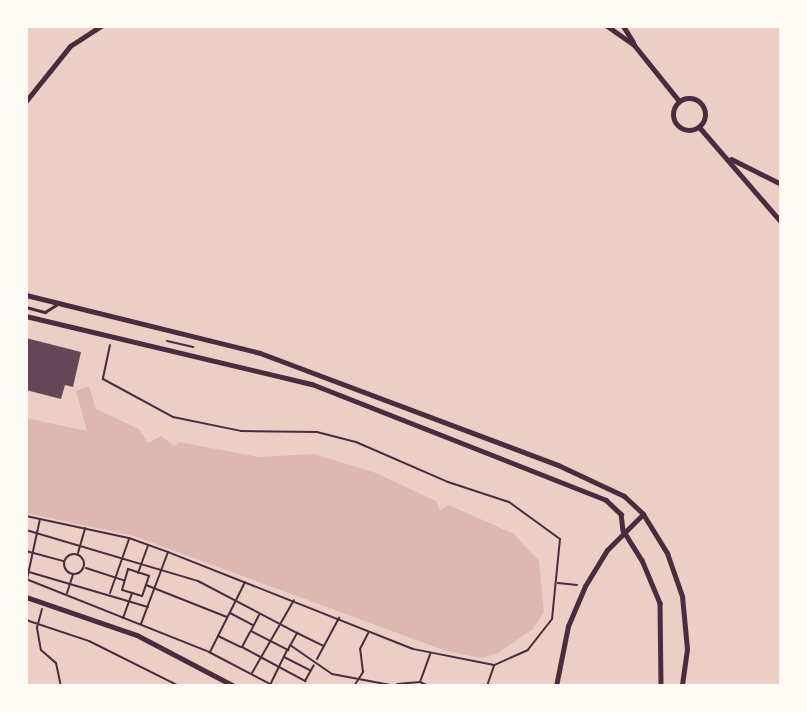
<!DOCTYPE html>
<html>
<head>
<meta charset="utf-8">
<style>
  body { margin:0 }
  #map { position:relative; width:807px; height:712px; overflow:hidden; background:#f7e1d7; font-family:Mulish,sans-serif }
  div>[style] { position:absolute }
  .green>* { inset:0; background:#ebcfc5 }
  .water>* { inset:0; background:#dcb8b0 }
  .building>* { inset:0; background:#644757 }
  .path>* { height:2px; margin:-1px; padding:0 1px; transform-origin:1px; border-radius:1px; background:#4a2c40 }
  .path>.ring { margin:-1px; padding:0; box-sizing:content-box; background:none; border:2px solid #4a2c40; border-radius:50% }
  .service>* { height:2.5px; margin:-1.25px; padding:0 1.25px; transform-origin:1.25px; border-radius:1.25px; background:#4a2c40 }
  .pedestrian>* { height:4.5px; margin:-2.25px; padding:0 2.25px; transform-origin:2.25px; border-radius:2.25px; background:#4a2c40 }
  .minor>* { height:5px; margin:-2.5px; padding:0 2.5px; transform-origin:2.5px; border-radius:2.5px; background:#4a2c40 }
  .minor>.ring { margin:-2.5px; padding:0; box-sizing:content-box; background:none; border:5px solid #4a2c40; border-radius:50% }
  span { translate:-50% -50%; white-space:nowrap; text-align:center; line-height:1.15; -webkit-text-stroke:7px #fffaf5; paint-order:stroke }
  .frame { position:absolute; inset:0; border:28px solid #fffaf5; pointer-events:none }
</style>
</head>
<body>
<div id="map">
  <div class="green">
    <i style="clip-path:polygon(26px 26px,781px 26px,781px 686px,26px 686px)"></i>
  </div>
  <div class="water">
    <i style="clip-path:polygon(89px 386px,96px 409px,139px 429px,148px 443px,161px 436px,174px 446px,179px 442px,259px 457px,314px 454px,376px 473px,436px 501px,440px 510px,449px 505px,514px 534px,539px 561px,544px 612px,533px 629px,498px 653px,482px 658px,446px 651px,134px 536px,26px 513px,26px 418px,87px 431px,76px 391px)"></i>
  </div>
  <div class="building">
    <i style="clip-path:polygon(26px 338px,81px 352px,73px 387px,65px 385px,61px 399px,26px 390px)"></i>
  </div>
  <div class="path">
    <i style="left:167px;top:341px;width:27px;rotate:13deg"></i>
    <i style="left:110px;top:345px;width:35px;rotate:102deg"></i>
    <i style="left:103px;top:379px;width:80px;rotate:28.5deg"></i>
    <i style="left:173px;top:417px;width:69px;rotate:11.6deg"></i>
    <i style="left:241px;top:431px;width:76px;rotate:0.8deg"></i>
    <i style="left:317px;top:432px;width:40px;rotate:14.4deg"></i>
    <i style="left:356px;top:442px;width:100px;rotate:23.5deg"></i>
    <i style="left:448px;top:482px;width:64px;rotate:18.2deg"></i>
    <i style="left:509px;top:502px;width:63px;rotate:36deg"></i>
    <i style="left:560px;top:539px;width:80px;rotate:95.7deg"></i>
    <i style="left:552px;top:619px;width:39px;rotate:128deg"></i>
    <i style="left:528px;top:650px;width:37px;rotate:156deg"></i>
    <i style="left:494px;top:665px;width:83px;rotate:-168.8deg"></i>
    <i style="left:413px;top:649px;width:264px;rotate:-158.4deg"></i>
    <i style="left:26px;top:516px;width:105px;rotate:12.1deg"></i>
    <i style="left:129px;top:538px;width:41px;rotate:19.7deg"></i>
    <i style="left:168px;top:552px;width:77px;rotate:110.6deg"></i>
    <i style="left:26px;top:530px;width:179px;rotate:16.5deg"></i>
    <i style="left:198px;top:581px;width:112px;rotate:27.7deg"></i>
    <i style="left:26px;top:541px;width:14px;rotate:90deg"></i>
    <i style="left:26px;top:551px;width:39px;rotate:15deg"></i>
    <i style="left:78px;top:553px;width:26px;rotate:-74deg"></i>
    <i class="ring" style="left:64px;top:554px;width:18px;height:18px"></i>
    <i style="left:86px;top:568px;width:40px;rotate:18deg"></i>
    <i style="left:29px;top:572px;width:124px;rotate:16.4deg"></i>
    <i style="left:138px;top:573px;width:29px;rotate:-70deg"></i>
    <i style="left:26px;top:579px;width:197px;rotate:21.7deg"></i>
    <i style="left:209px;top:652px;width:73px;rotate:27.6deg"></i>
    <i style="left:27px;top:579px;width:61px;rotate:-77.8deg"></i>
    <i style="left:558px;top:583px;width:19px;rotate:6deg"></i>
    <i style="left:146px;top:585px;width:87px;rotate:21.6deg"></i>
    <i style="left:67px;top:593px;width:19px;rotate:-72deg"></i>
    <i style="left:110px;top:593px;width:57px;rotate:-70.6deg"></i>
    <i style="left:42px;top:609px;width:20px;rotate:105deg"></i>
    <i style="left:37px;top:628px;width:22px;rotate:80deg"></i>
    <i style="left:41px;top:650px;width:20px;rotate:41deg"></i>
    <i style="left:56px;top:663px;width:24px;rotate:78deg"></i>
    <i style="left:230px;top:613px;width:26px;rotate:28deg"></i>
    <i style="left:259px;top:615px;width:18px;rotate:117deg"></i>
    <i style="left:251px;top:631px;width:42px;rotate:27.2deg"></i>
    <i style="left:288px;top:650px;width:5px;rotate:-68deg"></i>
    <i style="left:290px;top:645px;width:51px;rotate:34.6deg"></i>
    <i style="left:332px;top:674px;width:65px;rotate:10.6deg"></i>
    <i style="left:123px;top:618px;width:27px;rotate:-70deg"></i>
    <i style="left:132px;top:593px;width:10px;rotate:-163deg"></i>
    <i style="left:122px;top:590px;width:22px;rotate:-74deg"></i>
    <i style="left:128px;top:569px;width:22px;rotate:18deg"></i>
    <i style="left:149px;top:576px;width:21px;rotate:109deg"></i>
    <i style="left:142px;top:596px;width:10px;rotate:-163deg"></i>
    <i style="left:26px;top:620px;width:66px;rotate:18.4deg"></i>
    <i style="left:89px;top:641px;width:101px;rotate:26.6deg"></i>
    <i style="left:250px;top:632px;width:17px;rotate:118deg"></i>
    <i style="left:242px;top:647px;width:72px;rotate:28.4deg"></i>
    <i style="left:305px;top:681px;width:18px;rotate:-61deg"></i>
    <i style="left:218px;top:636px;width:25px;rotate:26deg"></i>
    <i style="left:291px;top:644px;width:13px;rotate:-61deg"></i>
    <i style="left:297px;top:633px;width:30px;rotate:26deg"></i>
    <i style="left:210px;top:652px;width:78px;rotate:-63.4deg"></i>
    <i style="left:284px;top:657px;width:29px;rotate:27deg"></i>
    <i style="left:317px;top:659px;width:47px;rotate:-61.8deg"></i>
    <i style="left:252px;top:673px;width:84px;rotate:-60.1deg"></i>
    <i style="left:420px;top:682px;width:10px;rotate:24deg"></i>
    <i style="left:271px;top:683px;width:37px;rotate:-64deg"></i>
    <i style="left:397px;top:684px;width:23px;rotate:-5deg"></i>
    <i style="left:420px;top:682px;width:30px;rotate:-70deg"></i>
    <i style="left:354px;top:686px;width:17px;rotate:-57deg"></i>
    <i style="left:363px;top:672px;width:23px;rotate:-97deg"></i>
    <i style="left:360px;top:649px;width:18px;rotate:-63deg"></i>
    <i style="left:487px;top:686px;width:21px;rotate:-71deg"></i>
  </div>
  <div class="service">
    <i style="left:26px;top:307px;width:20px;rotate:15deg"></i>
    <i style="left:45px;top:312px;width:13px;rotate:-32deg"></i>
  </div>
  <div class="pedestrian">
    <i style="left:26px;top:316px;width:294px;rotate:13.4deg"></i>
    <i style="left:312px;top:384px;width:316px;rotate:21.5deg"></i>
    <i style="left:606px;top:500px;width:21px;rotate:43deg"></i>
    <i style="left:621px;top:514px;width:16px;rotate:83deg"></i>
    <i style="left:623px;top:530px;width:36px;rotate:58deg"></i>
    <i style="left:642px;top:560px;width:47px;rotate:67.3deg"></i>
    <i style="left:660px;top:603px;width:83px;rotate:89.3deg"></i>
    <i style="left:26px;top:597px;width:117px;rotate:18.9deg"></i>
    <i style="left:137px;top:635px;width:110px;rotate:27.7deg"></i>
  </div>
  <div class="minor">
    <i style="left:607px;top:26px;width:33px;rotate:35deg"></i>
    <i style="left:634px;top:45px;width:72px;rotate:51.2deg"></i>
    <i style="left:623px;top:26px;width:19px;rotate:58deg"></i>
    <i class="ring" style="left:673px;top:98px;width:27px;height:27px"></i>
    <i style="left:26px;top:101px;width:70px;rotate:-51.3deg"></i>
    <i style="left:70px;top:46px;width:37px;rotate:-33deg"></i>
    <i style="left:699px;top:127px;width:125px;rotate:49.2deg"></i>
    <i style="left:731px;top:159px;width:56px;rotate:26.6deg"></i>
    <i style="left:26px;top:295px;width:241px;rotate:13.9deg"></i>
    <i style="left:260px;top:353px;width:318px;rotate:20.6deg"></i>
    <i style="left:558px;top:465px;width:73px;rotate:25.2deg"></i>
    <i style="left:624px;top:496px;width:26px;rotate:43deg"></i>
    <i style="left:643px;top:514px;width:46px;rotate:58.4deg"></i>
    <i style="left:667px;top:553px;width:46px;rotate:70.8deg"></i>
    <i style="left:682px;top:596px;width:53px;rotate:84.6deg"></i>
    <i style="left:687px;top:649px;width:37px;rotate:98deg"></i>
    <i style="left:556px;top:686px;width:61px;rotate:-78.7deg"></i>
    <i style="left:568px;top:626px;width:43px;rotate:-67deg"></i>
    <i style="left:585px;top:586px;width:42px;rotate:-58.6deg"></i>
    <i style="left:607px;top:550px;width:51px;rotate:-45deg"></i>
  </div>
  <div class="frame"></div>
</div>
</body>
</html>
